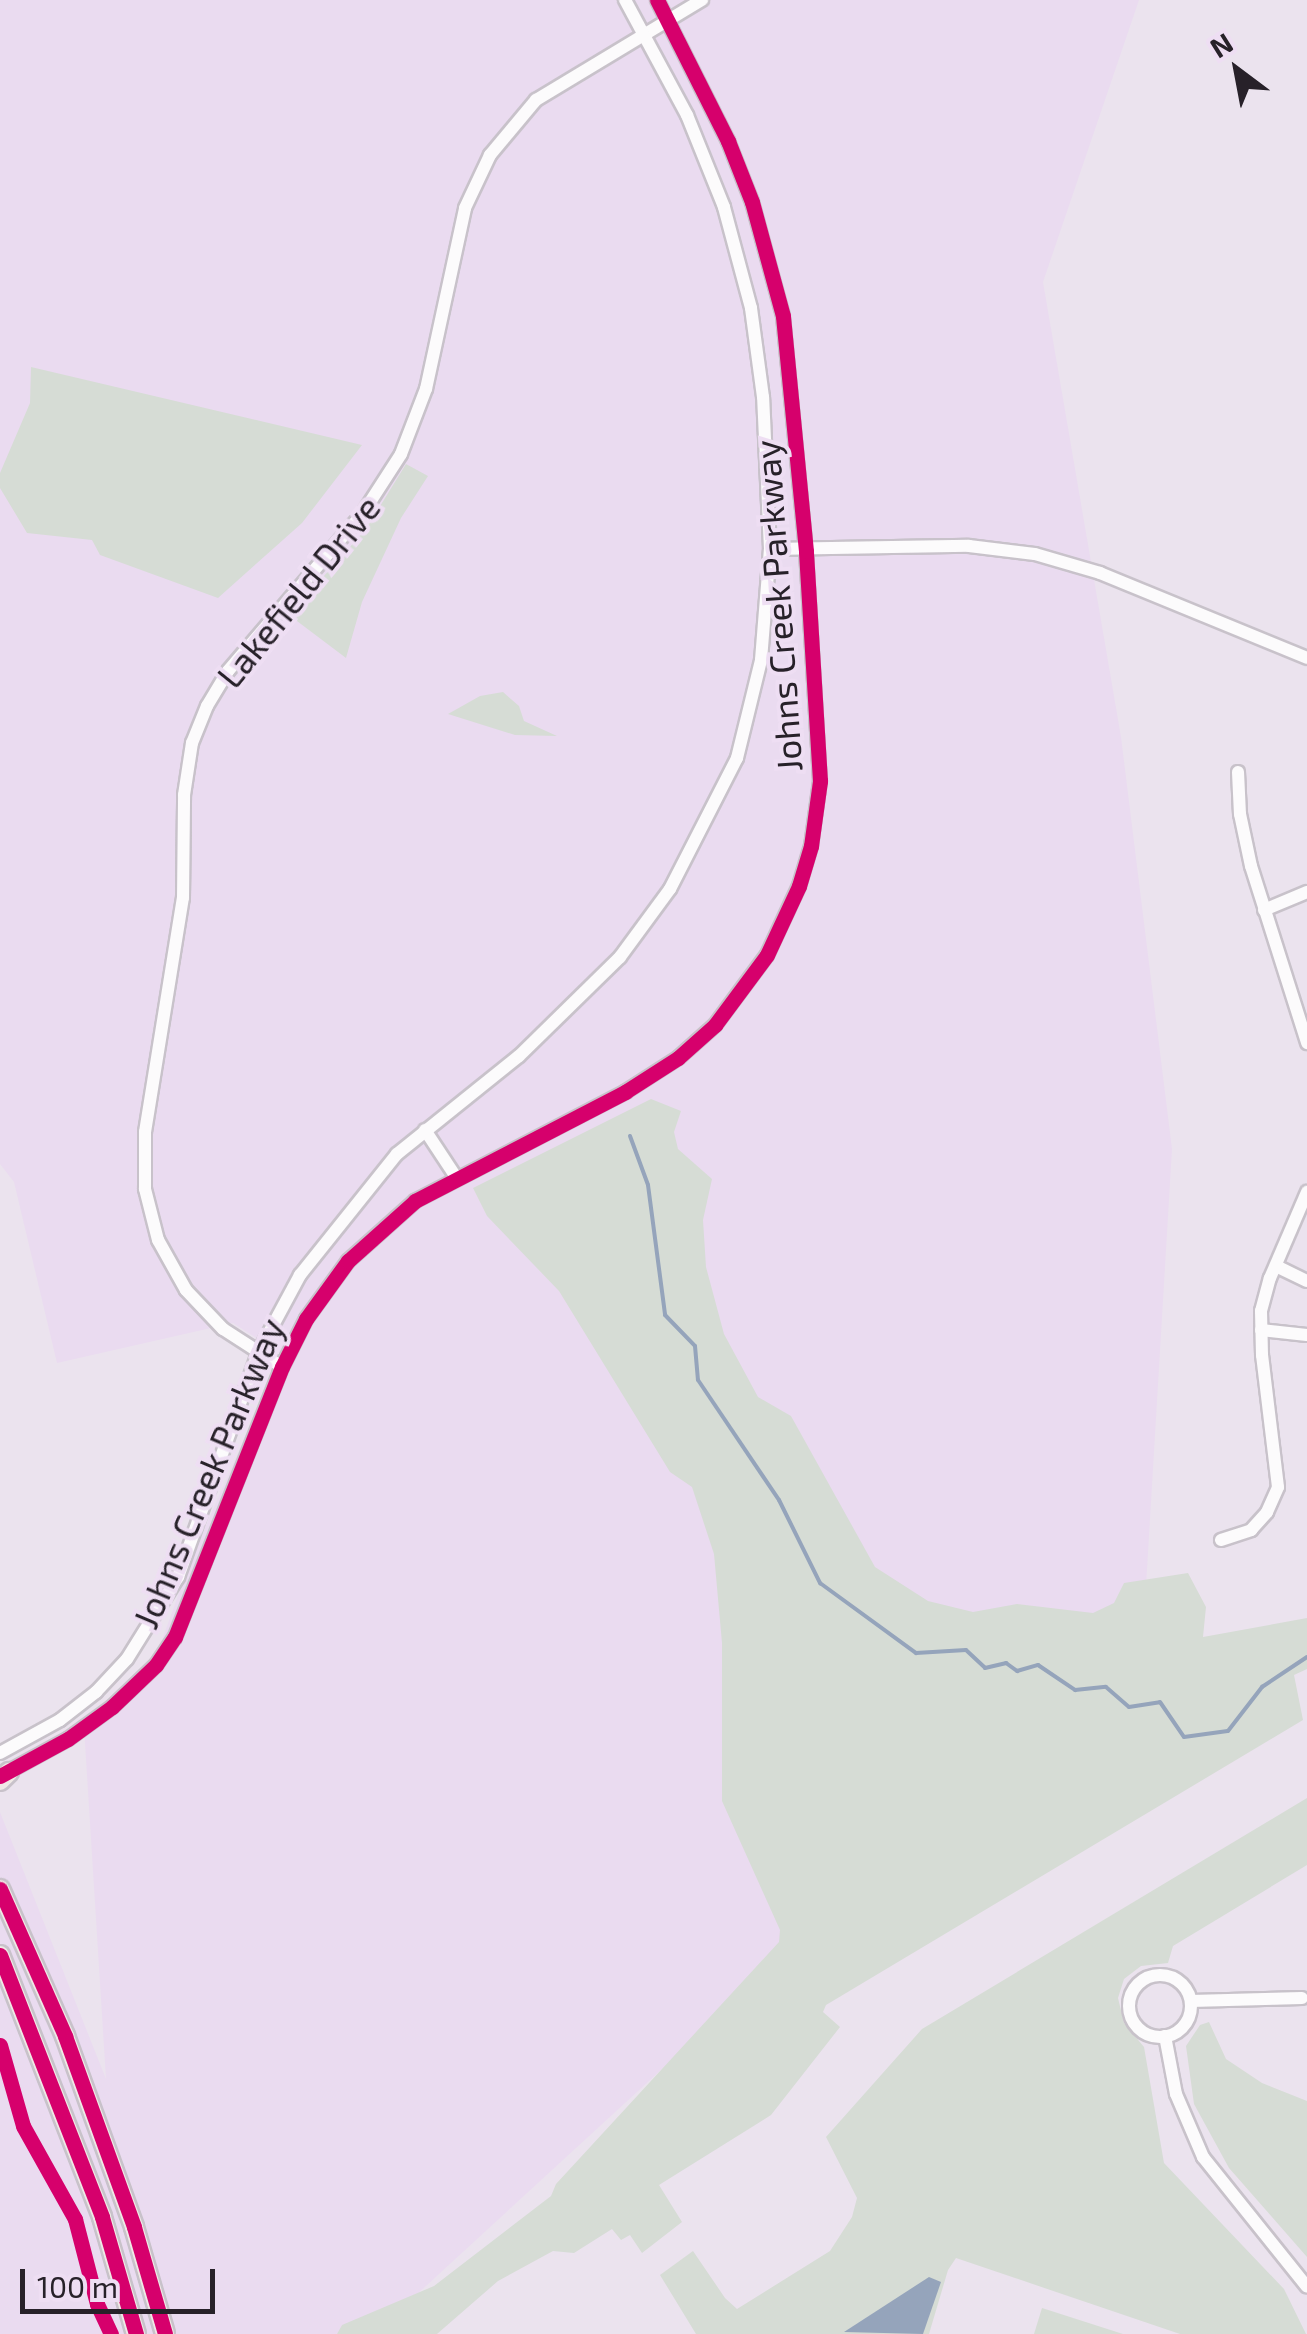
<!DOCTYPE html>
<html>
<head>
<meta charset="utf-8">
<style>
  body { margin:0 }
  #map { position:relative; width:1307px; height:2334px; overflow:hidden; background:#ebe3ee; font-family:"Exo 2",sans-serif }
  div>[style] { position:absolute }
  .built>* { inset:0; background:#eadbf0 }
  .green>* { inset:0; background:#d6dcd5 }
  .water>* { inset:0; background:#95a4bb }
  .stream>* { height:4px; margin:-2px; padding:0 2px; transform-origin:2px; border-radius:2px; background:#95a4bb }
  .roads { filter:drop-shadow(2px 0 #c8c2ca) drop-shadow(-2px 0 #c8c2ca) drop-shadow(0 2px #c8c2ca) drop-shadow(0 -2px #c8c2ca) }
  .minor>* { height:12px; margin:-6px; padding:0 6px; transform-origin:6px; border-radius:6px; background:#fcfbfc }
  .minor>.ring { margin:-6px; padding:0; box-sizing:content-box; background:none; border:12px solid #fcfbfc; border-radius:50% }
  .highway>* { height:18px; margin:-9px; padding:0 9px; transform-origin:9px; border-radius:9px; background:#f0e9e6 }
  .cycleway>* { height:15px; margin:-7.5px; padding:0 7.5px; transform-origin:7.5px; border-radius:7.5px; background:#d6006c }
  span { translate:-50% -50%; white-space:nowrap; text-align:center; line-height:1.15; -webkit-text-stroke:8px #eedef3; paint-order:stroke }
  .street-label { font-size:35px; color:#272129 }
  .north { position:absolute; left:1187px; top:20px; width:100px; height:100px; -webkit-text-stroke:8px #eedef3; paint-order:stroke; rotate:328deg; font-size:28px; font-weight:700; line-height:40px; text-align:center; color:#272129 }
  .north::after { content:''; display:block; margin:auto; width:35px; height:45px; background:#272129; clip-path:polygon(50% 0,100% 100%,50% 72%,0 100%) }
  .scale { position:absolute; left:20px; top:2269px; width:195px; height:45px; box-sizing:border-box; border:5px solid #272129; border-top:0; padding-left:12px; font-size:30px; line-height:35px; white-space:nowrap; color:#272129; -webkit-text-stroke:8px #eedef3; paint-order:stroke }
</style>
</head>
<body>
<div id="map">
  <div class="built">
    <i style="clip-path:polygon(0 0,1139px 0,1043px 282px,1121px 737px,1172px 1149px,1146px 1586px,760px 1979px,414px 2297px,336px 2334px,0 2334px,0 1812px,106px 2079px,84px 1727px,158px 1651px,191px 1560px,281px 1354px,233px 1323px,57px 1363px,14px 1182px,0 1164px)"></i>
  </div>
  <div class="green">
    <i style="clip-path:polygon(31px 367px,362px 445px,302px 523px,218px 598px,100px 555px,92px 540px,27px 533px,0 488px,0 473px,30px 403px)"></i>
    <i style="clip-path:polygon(406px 464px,428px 476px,401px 518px,362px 602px,346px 658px,289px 615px,366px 529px)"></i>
    <i style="clip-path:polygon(503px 692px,519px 706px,524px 721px,557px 736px,515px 735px,448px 714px,480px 696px)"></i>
    <i style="clip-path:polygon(651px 1099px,681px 1111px,674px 1132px,678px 1149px,712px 1179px,703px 1220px,706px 1267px,724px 1334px,758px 1397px,791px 1416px,875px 1567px,928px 1601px,973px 1612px,1017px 1604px,1093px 1613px,1114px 1603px,1124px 1583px,1188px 1573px,1206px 1607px,1203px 1637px,1307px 1618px,1307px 1669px,1294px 1675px,1303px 1720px,826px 2005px,823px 2012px,840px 2027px,771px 2115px,659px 2185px,682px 2222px,642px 2253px,630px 2235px,621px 2240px,612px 2229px,574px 2253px,553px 2251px,498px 2281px,437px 2334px,337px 2334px,342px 2325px,434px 2286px,551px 2196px,556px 2184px,779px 1942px,780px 1930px,722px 1801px,722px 1643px,714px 1554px,692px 1487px,670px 1472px,559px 1291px,487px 1216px,473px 1188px)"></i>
    <i style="clip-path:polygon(1307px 1798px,1307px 1865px,1173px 1946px,1168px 1963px,1141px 1966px,1124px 1979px,1118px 1998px,1124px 2023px,1144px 2047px,1164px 2163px,1284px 2289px,1306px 2334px,1180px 2334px,956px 2258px,948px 2270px,929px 2334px,696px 2334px,660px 2275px,693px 2251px,725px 2298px,737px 2309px,830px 2251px,852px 2217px,857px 2198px,826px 2137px,922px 2029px)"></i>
    <i style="clip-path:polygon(1209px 2022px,1226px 2059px,1262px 2083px,1307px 2101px,1307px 2257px,1229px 2168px,1194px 2104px,1186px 2046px,1200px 2025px)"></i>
    <i style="clip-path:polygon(1042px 2308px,1123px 2334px,1034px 2334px)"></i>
  </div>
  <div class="water">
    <i style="clip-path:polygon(929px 2277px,941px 2282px,923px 2334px,844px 2332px)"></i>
  </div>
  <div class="stream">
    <i style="left:630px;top:1136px;width:52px;rotate:69.8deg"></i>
    <i style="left:648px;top:1185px;width:131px;rotate:82.5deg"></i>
    <i style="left:665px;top:1315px;width:43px;rotate:45.9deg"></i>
    <i style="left:695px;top:1346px;width:34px;rotate:85deg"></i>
    <i style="left:698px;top:1380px;width:145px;rotate:56deg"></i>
    <i style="left:779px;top:1500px;width:93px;rotate:63.7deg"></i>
    <i style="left:820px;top:1583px;width:119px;rotate:36.1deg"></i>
    <i style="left:916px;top:1653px;width:50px;rotate:-3.4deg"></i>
    <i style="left:966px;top:1650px;width:26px;rotate:43deg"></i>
    <i style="left:985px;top:1668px;width:22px;rotate:-13deg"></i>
    <i style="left:1006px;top:1663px;width:14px;rotate:36deg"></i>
    <i style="left:1017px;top:1671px;width:22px;rotate:-16deg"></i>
    <i style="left:1038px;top:1665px;width:45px;rotate:34deg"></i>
    <i style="left:1075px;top:1690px;width:31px;rotate:-6deg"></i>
    <i style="left:1106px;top:1687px;width:30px;rotate:41deg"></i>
    <i style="left:1129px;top:1707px;width:31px;rotate:-9deg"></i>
    <i style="left:1160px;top:1702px;width:42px;rotate:55.6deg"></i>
    <i style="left:1184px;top:1737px;width:44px;rotate:-7.8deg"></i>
    <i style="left:1228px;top:1731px;width:56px;rotate:-52.3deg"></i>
    <i style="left:1262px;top:1687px;width:54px;rotate:-33.7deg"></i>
  </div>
  <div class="roads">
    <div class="minor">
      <i style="left:770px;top:549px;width:199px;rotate:-0.9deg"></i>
      <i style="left:969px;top:546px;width:66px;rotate:6.9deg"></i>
      <i style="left:1035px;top:554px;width:68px;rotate:16.3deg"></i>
      <i style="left:1100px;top:573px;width:224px;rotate:22.3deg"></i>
      <i style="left:1238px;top:772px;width:42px;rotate:87.3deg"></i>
      <i style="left:1240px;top:814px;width:53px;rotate:78.1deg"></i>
      <i style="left:1251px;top:866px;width:186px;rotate:72.4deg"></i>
      <i style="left:1264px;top:910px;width:47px;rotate:-22.7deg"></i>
      <i style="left:425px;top:1130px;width:56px;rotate:56.6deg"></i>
      <i style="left:1276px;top:1266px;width:34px;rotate:26deg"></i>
      <i style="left:1261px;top:1330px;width:46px;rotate:6.2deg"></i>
      <i style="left:282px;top:1367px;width:70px;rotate:-147.2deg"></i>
      <i style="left:223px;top:1329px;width:54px;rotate:-133.5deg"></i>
      <i style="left:186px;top:1290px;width:57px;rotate:-119.2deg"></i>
      <i style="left:158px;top:1240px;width:53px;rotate:-104.3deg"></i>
      <i style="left:145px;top:1189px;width:57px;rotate:-90deg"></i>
      <i style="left:145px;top:1132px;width:237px;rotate:-80.8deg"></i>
      <i style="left:183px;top:898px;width:103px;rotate:-89.4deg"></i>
      <i style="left:184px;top:795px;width:53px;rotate:-81.3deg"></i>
      <i style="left:192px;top:743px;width:40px;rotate:-68deg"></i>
      <i style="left:207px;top:706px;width:41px;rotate:-59deg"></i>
      <i style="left:228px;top:671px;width:208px;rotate:-49.5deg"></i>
      <i style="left:363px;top:513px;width:70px;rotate:-57.2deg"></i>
      <i style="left:401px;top:454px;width:70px;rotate:-69deg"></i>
      <i style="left:426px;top:389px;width:185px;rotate:-77.8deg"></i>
      <i style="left:465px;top:208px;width:59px;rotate:-64.7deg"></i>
      <i style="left:490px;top:155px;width:72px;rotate:-50.1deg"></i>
      <i style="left:536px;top:100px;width:194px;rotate:-31.1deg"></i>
      <i style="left:1221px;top:1540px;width:32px;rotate:-18deg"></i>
      <i style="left:1251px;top:1530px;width:24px;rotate:-48deg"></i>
      <i style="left:1267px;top:1512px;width:27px;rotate:-66deg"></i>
      <i style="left:1278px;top:1487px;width:133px;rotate:-96.9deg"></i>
      <i style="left:1262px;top:1355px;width:44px;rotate:-91.3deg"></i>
      <i style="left:1261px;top:1311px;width:34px;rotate:-75deg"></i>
      <i style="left:1270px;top:1278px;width:94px;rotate:-66.7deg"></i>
      <i style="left:0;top:1753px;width:68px;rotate:-28.8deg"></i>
      <i style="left:60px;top:1720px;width:46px;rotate:-37.9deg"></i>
      <i style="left:96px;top:1692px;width:45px;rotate:-46.8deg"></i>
      <i style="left:127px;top:1659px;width:97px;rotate:-58.1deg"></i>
      <i style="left:178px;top:1577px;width:238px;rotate:-70.3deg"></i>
      <i style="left:258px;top:1353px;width:89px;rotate:-61.7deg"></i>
      <i style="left:300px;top:1275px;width:155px;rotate:-51.3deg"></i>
      <i style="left:397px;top:1154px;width:156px;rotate:-38.8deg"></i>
      <i style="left:519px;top:1056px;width:141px;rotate:-44.4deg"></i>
      <i style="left:620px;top:957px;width:84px;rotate:-53.7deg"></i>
      <i style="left:670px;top:889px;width:147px;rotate:-62.9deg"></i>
      <i style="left:737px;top:758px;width:101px;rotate:-76.2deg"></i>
      <i style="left:761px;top:660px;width:111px;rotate:-85.4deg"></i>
      <i style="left:770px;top:549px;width:152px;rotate:-92.6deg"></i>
      <i style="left:763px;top:397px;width:90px;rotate:-97.7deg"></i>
      <i style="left:751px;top:308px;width:105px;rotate:-105deg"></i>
      <i style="left:724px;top:207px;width:99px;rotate:-111.9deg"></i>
      <i style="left:687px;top:115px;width:131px;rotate:-118.3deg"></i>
      <i style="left:2px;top:1775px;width:75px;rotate:-28.6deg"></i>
      <i style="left:68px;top:1739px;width:54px;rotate:-36deg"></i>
      <i style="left:112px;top:1707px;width:61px;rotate:-43.7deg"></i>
      <i style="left:156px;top:1665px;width:34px;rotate:-56deg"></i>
      <i style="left:175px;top:1637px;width:290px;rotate:-68.4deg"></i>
      <i style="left:282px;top:1367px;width:54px;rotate:-63.4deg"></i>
      <i style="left:306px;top:1319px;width:72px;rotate:-54.1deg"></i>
      <i style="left:348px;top:1261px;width:90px;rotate:-41.8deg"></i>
      <i style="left:415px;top:1201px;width:237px;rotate:-27.4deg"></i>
      <i style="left:625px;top:1092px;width:63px;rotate:-32.7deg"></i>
      <i style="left:678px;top:1058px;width:50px;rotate:-41.7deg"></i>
      <i style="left:715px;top:1025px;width:87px;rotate:-53.4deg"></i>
      <i style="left:767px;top:955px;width:76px;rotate:-65.1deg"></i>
      <i style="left:799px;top:886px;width:42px;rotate:-73.3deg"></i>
      <i style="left:811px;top:846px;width:66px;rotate:-82.1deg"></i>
      <i style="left:820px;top:781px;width:230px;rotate:-93.5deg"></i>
      <i style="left:806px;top:551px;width:236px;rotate:-95.6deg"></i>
      <i style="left:783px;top:316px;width:118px;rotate:-105.2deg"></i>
      <i style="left:752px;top:202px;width:66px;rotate:-111.5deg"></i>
      <i style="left:728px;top:141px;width:158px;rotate:-116.7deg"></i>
      <i class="ring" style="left:1129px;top:1975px;width:50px;height:50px"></i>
      <i style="left:1191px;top:2001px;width:111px;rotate:-1.5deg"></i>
      <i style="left:1165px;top:2036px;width:59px;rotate:79.3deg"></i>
      <i style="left:1176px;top:2094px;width:69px;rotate:66.8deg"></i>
      <i style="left:1203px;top:2157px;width:166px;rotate:51.3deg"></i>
    </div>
    <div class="highway">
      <i style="left:0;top:1781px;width:13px;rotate:-45deg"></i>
      <i style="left:0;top:1889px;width:161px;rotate:66.1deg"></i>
      <i style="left:65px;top:2036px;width:203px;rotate:70.1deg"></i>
      <i style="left:134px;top:2227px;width:111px;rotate:73.8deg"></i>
      <i style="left:0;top:1955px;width:281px;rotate:68.7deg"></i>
      <i style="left:102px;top:2217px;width:122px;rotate:73.8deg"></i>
    </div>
  </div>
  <div class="cycleway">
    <i style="left:0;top:1776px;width:77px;rotate:-28.6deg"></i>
    <i style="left:68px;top:1739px;width:54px;rotate:-36deg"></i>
    <i style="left:112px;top:1707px;width:61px;rotate:-43.7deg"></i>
    <i style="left:156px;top:1665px;width:34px;rotate:-56deg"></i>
    <i style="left:175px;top:1637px;width:290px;rotate:-68.4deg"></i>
    <i style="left:282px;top:1367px;width:54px;rotate:-63.4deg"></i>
    <i style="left:306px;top:1319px;width:72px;rotate:-54.1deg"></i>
    <i style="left:348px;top:1261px;width:90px;rotate:-41.8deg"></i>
    <i style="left:415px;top:1201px;width:237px;rotate:-27.4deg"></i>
    <i style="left:625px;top:1092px;width:63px;rotate:-32.7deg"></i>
    <i style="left:678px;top:1058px;width:50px;rotate:-41.7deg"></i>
    <i style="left:715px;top:1025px;width:87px;rotate:-53.4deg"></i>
    <i style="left:767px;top:955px;width:76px;rotate:-65.1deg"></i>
    <i style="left:799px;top:886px;width:42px;rotate:-73.3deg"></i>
    <i style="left:811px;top:846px;width:66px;rotate:-82.1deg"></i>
    <i style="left:820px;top:781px;width:230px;rotate:-93.5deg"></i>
    <i style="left:806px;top:551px;width:236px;rotate:-95.6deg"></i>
    <i style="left:783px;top:316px;width:118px;rotate:-105.2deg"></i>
    <i style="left:752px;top:202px;width:66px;rotate:-111.5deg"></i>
    <i style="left:728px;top:141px;width:158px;rotate:-116.7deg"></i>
    <i style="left:0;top:1889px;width:161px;rotate:66.1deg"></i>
    <i style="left:65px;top:2036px;width:203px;rotate:70.1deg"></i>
    <i style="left:134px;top:2227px;width:111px;rotate:73.8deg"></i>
    <i style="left:0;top:1955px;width:281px;rotate:68.7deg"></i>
    <i style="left:102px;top:2217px;width:122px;rotate:73.8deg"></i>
    <i style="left:0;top:2045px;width:84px;rotate:74.1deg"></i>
    <i style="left:23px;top:2126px;width:107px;rotate:60.8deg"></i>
    <i style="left:75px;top:2219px;width:88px;rotate:75.5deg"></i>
    <i style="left:97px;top:2304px;width:33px;rotate:65deg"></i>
  </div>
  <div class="street-label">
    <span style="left:298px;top:591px;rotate:-51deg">Lakefield Drive</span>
    <span style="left:777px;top:606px;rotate:-94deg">Johns Creek Parkway</span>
    <span style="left:208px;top:1473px;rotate:-67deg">Johns Creek Parkway</span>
  </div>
  <div class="north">N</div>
  <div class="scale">100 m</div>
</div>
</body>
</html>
